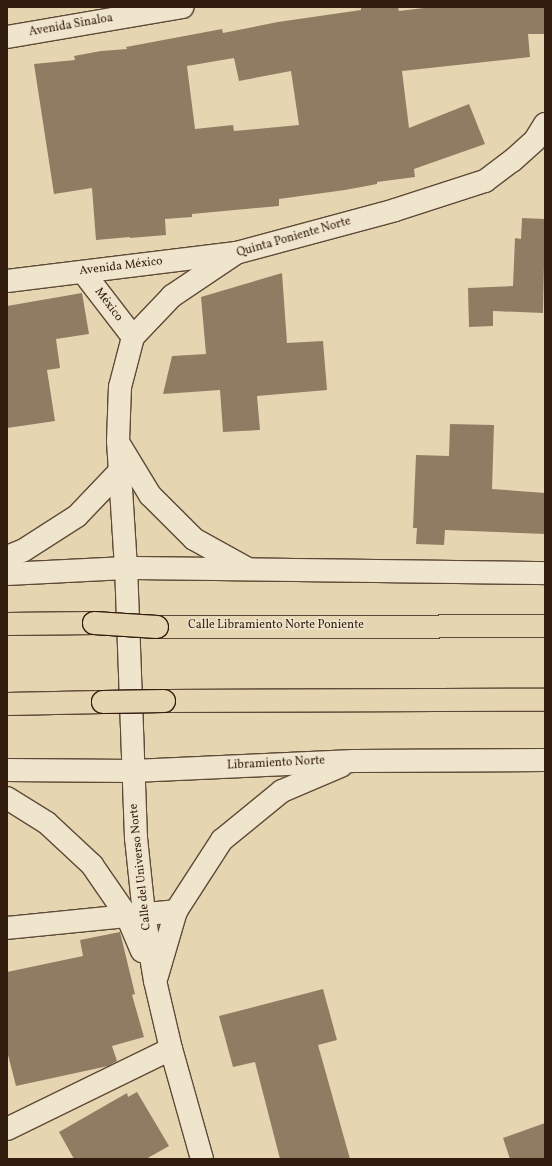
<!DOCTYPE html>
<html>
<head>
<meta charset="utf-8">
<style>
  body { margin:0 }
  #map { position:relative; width:552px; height:1166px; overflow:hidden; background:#e6d5b1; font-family:Vollkorn,serif }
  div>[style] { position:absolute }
  .building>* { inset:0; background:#907c63 }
  .roads { filter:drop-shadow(1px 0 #5f4a37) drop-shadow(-1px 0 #5f4a37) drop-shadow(0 1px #5f4a37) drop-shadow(0 -1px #5f4a37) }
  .street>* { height:22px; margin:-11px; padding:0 11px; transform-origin:11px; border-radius:11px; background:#efe4cc }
  .secondary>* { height:22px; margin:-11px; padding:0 11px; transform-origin:11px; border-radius:11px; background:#efe4cc }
  .highway>* { height:22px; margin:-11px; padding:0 11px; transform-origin:11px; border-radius:11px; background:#e6d5b1 }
  .bridges { filter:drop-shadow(1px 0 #321c0e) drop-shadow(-1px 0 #321c0e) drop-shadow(0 1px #321c0e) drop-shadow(0 -1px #321c0e) }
  .highway-bridge>* { height:22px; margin:-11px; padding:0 11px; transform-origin:11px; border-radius:11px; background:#e6d5b1 }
  span { translate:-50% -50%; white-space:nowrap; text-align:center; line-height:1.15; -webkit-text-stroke:3px #efe4cc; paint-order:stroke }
  .street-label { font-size:12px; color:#321c0e }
  .frame { position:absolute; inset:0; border:8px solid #321c0e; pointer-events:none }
</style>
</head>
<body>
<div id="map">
  <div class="building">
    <i style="clip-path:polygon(evenodd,361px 7px,398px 7px,399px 11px,432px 7px,545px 7px,545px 34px,528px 34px,530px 57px,402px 71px,409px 128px,469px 104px,485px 144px,414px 169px,415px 177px,377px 182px,377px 184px,345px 190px,279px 199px,279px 206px,192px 214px,192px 217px,165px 219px,166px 235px,130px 238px,130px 237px,96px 240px,92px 188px,54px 194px,34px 64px,75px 60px,74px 56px,101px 51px,127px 49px,126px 47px,222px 29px,223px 33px,278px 22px,361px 10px,361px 7px,234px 58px,239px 81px,291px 71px,299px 125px,234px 131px,233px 125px,195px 129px,187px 66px,234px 58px)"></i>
    <i style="clip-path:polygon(522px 218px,545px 219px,543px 313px,493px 311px,493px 326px,469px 327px,468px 288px,513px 286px,515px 238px,521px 239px)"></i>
    <i style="clip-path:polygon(282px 273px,287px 343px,323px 341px,327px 390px,257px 396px,260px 430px,223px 432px,220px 390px,163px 394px,172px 356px,206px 354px,201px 297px)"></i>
    <i style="clip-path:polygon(82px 293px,89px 334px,56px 339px,60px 368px,47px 370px,55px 421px,7px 428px,7px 306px)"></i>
    <i style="clip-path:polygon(450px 424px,494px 425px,492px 489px,545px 493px,545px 534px,445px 530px,444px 545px,416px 544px,417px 528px,413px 528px,416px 455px,449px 456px)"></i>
    <i style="clip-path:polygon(120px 932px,135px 994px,132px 995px,144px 1037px,112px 1046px,117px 1061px,108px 1066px,16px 1086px,7px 1051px,7px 972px,83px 956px,80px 940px)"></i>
    <i style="clip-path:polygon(323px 989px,337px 1040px,318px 1045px,350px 1159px,280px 1159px,255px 1062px,233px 1067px,219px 1016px)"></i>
    <i style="clip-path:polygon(137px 1092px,169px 1146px,146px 1159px,74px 1159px,59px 1132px,127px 1093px,128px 1097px)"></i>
    <i style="clip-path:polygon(545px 1123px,545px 1159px,510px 1159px,503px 1138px)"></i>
  </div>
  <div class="roads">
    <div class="street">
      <i style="left:7px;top:37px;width:178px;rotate:-9.7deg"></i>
      <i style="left:83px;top:272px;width:82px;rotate:52.4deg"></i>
      <i style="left:7px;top:281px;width:231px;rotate:-7deg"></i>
      <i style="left:7px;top:928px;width:170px;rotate:-5.7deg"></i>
      <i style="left:7px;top:1129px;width:182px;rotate:-26deg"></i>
    </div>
    <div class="secondary">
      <i style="left:119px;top:444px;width:60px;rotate:58.7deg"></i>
      <i style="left:150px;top:495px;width:62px;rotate:45deg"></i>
      <i style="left:194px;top:539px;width:60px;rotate:29.1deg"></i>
      <i style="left:7px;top:557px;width:18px;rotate:-22deg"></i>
      <i style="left:24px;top:550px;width:63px;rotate:-32.7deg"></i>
      <i style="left:77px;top:516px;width:62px;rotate:-46.3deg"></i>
      <i style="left:7px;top:574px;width:119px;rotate:-2.9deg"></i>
      <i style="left:126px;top:568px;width:419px;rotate:0.7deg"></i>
      <i style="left:7px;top:770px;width:126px;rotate:0.5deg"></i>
      <i style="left:133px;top:771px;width:221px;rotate:-2.6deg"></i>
      <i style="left:354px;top:761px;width:191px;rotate:-0.3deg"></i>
      <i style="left:7px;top:798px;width:47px;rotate:32deg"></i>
      <i style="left:47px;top:823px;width:62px;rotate:43deg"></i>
      <i style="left:92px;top:865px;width:62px;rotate:55.5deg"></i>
      <i style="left:127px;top:916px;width:38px;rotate:67deg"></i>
      <i style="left:157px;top:976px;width:68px;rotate:-73.7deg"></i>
      <i style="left:176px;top:911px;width:85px;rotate:-57.1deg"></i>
      <i style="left:222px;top:840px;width:77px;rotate:-39.2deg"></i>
      <i style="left:282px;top:791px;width:64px;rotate:-23deg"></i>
      <i style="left:202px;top:1159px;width:114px;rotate:-105.7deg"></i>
      <i style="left:171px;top:1049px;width:70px;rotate:-103.2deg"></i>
      <i style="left:155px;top:981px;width:68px;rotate:-99.3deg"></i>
      <i style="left:144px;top:914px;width:76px;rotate:-96deg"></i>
      <i style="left:136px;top:838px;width:270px;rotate:-92.1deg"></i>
      <i style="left:126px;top:568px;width:127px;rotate:-93.6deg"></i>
      <i style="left:118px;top:441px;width:54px;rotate:-87.9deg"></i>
      <i style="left:120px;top:387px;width:52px;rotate:-75.4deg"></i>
      <i style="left:133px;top:337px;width:57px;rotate:-46.4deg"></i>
      <i style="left:172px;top:296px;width:77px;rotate:-33.9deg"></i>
      <i style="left:236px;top:253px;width:165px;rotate:-15.1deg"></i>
      <i style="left:395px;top:210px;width:95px;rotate:-17.9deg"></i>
      <i style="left:485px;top:181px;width:34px;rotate:-37deg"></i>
      <i style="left:512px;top:161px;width:31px;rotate:-42deg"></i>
      <i style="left:535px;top:140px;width:19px;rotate:-58deg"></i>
    </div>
    <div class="highway">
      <i style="left:7px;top:624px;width:87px;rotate:-0.7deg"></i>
      <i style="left:157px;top:627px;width:388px;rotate:-0.1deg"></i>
      <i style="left:164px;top:701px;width:381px;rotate:-0.2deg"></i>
      <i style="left:7px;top:704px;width:96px;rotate:-1.2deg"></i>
    </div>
  </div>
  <div class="bridges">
    <div class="highway-bridge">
      <i style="left:94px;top:623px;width:63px;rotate:3.6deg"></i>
      <i style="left:103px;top:702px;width:61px;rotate:-0.9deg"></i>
    </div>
  </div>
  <div class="street-label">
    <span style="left:71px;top:26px;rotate:-10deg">Avenida Sinaloa</span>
    <span style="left:294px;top:238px;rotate:-16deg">Quinta Poniente Norte</span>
    <span style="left:121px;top:267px;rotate:-7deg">Avenida México</span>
    <span style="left:108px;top:305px;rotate:53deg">México</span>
    <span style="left:276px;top:626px">Calle Libramiento Norte Poniente</span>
    <span style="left:276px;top:764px;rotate:-3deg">Libramiento Norte</span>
    <span style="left:141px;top:867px;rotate:-96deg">Calle del Universo Norte</span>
  </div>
  <div class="frame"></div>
</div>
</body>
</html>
